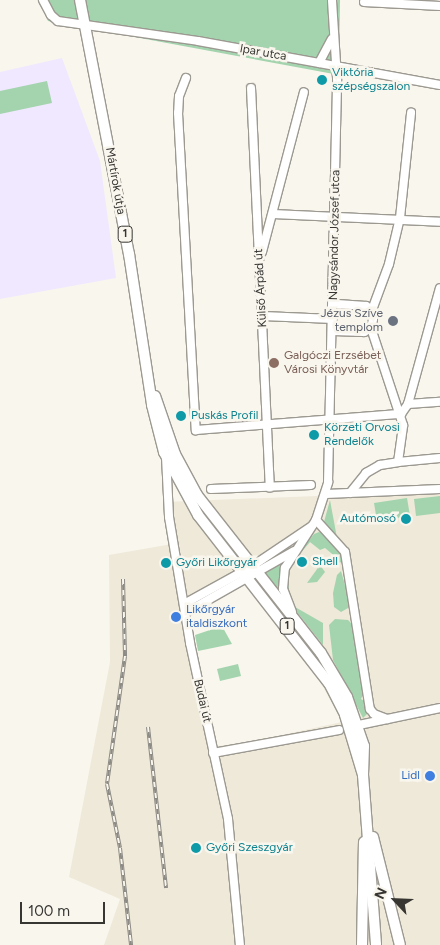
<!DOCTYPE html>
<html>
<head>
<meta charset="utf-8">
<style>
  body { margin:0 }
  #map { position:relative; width:440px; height:945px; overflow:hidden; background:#f9f6ee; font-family:Figtree,sans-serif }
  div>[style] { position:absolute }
  .built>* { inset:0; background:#efe9d9 }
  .education>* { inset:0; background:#f0e8fe }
  .green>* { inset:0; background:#a3d4ae }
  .roads { filter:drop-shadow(1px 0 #9c9991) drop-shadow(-1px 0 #9c9991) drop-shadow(0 1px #9c9991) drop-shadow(0 -1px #9c9991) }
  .minor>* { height:8px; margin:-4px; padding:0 4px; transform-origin:4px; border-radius:4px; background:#fff }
  .major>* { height:10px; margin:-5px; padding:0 5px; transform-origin:5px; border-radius:5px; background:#fff }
  .rail>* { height:4px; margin-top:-2px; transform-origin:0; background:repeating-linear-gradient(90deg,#f9f6ee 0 5.5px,#8c8a85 0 11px); box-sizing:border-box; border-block:1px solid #8c8a85 }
  .dots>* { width:14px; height:14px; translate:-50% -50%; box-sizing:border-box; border:2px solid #f9f6ee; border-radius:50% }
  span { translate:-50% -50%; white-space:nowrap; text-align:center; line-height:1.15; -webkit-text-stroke:5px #f9f6ee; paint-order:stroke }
  .shield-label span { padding:1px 4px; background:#f9f6ee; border:1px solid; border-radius:4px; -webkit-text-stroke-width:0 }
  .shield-label { font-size:11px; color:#373632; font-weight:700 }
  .street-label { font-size:12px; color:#373632 }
  .culture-label { font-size:12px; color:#0d838f }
  .left { translate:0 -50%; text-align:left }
  .right { translate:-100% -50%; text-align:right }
  .worship-label { font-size:12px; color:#5b616d }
  .education-label { font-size:12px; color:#785e54 }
  .shop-label { font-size:12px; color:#366cbe }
  .north { position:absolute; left:370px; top:875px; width:50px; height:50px; -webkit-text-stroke:4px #f9f6ee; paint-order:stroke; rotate:295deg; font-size:14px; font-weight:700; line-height:20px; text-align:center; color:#373632 }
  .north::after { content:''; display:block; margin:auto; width:18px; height:22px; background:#373632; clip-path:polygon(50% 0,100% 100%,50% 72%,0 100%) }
  .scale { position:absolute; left:20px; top:902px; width:85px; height:22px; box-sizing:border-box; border:2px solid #373632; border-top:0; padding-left:6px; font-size:15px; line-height:18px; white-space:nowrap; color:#373632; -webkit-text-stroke:4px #f9f6ee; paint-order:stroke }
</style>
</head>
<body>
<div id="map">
  <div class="built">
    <i style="clip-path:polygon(evenodd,440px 491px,440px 945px,104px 945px,120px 899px,69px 877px,110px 662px,109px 555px,172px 544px,164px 502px,440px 491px,244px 583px,311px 664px,342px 722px,249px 742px,210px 747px,183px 615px,244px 583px)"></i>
  </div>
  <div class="education">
    <i style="clip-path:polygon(62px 58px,100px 161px,116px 278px,0 299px,0 72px)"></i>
  </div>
  <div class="green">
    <i style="clip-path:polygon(40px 0,340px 0,339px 75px,48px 21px)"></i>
    <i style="clip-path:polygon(47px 81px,52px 103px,0 114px,0 91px)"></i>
    <i style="clip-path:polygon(440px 496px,440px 513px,416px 516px,414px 499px)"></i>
    <i style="clip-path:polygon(407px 498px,410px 516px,377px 521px,374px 503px)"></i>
    <i style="clip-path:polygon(330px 500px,337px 538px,324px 522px)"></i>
    <i style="clip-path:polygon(319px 532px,326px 535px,341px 554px,342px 562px,337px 563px,337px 558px,325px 548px,320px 550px,310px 542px,292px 563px,287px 574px,290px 597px,295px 607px,323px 623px,323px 645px,293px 607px,284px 585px,290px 564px,314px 534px)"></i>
    <i style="clip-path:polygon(284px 561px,279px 576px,279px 595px,262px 574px)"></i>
    <i style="clip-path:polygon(320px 565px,325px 572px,317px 582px,307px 583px)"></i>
    <i style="clip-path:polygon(341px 571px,350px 602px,348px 608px,341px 612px,334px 607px,333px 593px,337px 575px)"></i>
    <i style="clip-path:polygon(335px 619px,348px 620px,353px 625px,364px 692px,361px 699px,366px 702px,369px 712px,363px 718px,333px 660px,329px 625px)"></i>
    <i style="clip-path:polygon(222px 626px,232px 644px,198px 651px,195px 635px)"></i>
    <i style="clip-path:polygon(238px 664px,241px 676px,220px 681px,217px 669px)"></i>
  </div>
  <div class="roads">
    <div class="minor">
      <i style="left:43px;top:0;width:17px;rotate:62deg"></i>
      <i style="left:51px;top:15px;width:9px;rotate:41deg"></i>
      <i style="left:58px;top:21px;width:141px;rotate:8.1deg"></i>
      <i style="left:198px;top:41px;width:246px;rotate:10.3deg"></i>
      <i style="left:364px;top:2px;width:76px;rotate:3deg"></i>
      <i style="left:319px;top:63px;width:27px;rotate:-62deg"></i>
      <i style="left:186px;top:78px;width:19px;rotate:111deg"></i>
      <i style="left:179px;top:96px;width:17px;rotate:93deg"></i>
      <i style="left:178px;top:113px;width:318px;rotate:86.8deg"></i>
      <i style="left:196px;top:430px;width:206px;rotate:-4.5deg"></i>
      <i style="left:401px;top:414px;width:12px;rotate:-55deg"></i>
      <i style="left:408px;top:404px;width:120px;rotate:-74.6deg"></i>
      <i style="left:251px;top:88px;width:400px;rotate:87.3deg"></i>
      <i style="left:273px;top:214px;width:167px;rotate:2.7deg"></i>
      <i style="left:262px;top:252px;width:165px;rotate:-75.3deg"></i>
      <i style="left:372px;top:310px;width:49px;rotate:-69.7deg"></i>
      <i style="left:389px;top:264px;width:47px;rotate:-76.6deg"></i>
      <i style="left:400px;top:218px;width:106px;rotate:-84deg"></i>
      <i style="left:263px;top:316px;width:70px;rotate:2.5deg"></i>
      <i style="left:333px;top:331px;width:31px;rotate:2deg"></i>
      <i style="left:364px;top:332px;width:8px;rotate:-30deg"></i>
      <i style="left:371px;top:328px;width:9px;rotate:-77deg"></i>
      <i style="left:373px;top:319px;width:9px;rotate:-96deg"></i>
      <i style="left:372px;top:310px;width:7px;rotate:-146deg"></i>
      <i style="left:366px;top:306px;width:32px;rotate:-176deg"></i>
      <i style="left:408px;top:404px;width:32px;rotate:-4deg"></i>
      <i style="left:166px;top:457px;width:60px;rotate:87.1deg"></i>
      <i style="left:169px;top:517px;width:128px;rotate:80.5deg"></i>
      <i style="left:190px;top:643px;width:180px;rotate:77.8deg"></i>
      <i style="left:228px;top:819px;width:127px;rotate:84.6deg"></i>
      <i style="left:398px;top:462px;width:42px;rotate:-5.4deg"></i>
      <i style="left:211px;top:489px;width:100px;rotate:-2.3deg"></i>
      <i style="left:350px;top:493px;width:26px;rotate:-51deg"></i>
      <i style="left:366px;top:473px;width:16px;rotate:-30deg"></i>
      <i style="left:380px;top:465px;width:18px;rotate:-9deg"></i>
      <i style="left:398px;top:462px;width:37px;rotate:-82deg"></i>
      <i style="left:403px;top:425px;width:102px;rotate:-108.3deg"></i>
      <i style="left:326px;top:494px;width:114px;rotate:-2.5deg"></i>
      <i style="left:316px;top:520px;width:43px;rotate:47.8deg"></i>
      <i style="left:345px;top:552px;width:159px;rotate:81deg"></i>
      <i style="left:370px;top:709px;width:6px;rotate:51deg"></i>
      <i style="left:374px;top:714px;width:14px;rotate:21deg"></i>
      <i style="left:184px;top:604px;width:77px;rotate:-28.9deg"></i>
      <i style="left:251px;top:567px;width:73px;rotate:-33.9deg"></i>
      <i style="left:292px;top:612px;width:25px;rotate:-111deg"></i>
      <i style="left:283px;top:589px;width:21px;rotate:-85deg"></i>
      <i style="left:285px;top:568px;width:57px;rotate:-57.1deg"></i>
      <i style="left:316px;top:520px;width:40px;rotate:-72deg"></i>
      <i style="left:328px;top:482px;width:404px;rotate:-88.7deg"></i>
      <i style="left:337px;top:78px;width:78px;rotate:-93.7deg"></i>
      <i style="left:185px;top:613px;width:125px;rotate:-29.6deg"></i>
      <i style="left:354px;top:726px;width:88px;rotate:-11.8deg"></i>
      <i style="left:213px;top:753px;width:128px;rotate:-10.3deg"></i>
    </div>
    <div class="major">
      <i style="left:80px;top:0;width:259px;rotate:79.1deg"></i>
      <i style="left:129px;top:254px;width:153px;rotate:81.3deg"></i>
      <i style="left:152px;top:405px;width:49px;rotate:75.7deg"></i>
      <i style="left:164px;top:452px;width:72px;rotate:61.6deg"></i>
      <i style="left:198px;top:515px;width:213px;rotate:52.1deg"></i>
      <i style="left:329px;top:683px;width:36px;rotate:63deg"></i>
      <i style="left:345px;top:715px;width:63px;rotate:73.3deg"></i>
      <i style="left:155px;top:396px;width:61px;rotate:71deg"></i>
      <i style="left:175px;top:454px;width:47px;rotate:61.8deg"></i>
      <i style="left:197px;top:495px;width:201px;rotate:51.9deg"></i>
      <i style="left:321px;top:653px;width:51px;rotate:59.4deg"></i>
      <i style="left:347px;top:697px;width:52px;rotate:70.9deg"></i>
      <i style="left:364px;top:746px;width:29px;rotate:92deg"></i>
      <i style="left:363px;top:775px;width:170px;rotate:85.6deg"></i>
      <i style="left:373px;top:837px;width:111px;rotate:76deg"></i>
      <i style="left:362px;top:945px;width:103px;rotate:-88.9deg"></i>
    </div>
  </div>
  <div class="rail">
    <i style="left:123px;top:579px;width:77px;rotate:88.5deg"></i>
    <i style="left:125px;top:656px;width:129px;rotate:98deg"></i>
    <i style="left:107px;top:784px;width:65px;rotate:78.5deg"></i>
    <i style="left:120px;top:848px;width:98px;rotate:83.5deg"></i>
    <i style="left:148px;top:727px;width:162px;rotate:83.6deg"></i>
  </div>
  <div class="dots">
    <i style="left:322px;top:80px;background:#0f9aa8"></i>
    <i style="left:393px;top:321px;background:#6b7280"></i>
    <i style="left:274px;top:363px;background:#8d6e63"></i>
    <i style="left:181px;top:416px;background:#0f9aa8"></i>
    <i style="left:314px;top:435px;background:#0f9aa8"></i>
    <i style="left:406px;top:519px;background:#0f9aa8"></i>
    <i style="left:302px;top:562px;background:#0f9aa8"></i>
    <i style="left:166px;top:563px;background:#0f9aa8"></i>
    <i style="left:176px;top:617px;background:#3f7fe0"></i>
    <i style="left:430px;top:776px;background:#3f7fe0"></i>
    <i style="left:196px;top:848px;background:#0f9aa8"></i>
  </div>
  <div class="shield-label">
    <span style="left:125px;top:234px">1</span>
    <span style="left:287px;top:626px">1</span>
  </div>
  <div class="street-label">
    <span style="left:263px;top:53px;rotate:10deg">Ipar utca</span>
    <span style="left:115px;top:181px;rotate:80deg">Mártírok útja</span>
    <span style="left:335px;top:235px;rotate:-89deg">Nagysándor József utca</span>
    <span style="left:261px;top:288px;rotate:-93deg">Külső Árpád út</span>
    <span style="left:202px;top:701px;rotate:77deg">Budai út</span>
  </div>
  <div class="culture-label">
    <span class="left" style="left:332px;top:80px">Viktória<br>szépségszalon</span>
    <span class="left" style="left:191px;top:416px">Puskás Profil</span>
    <span class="left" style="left:324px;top:435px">Körzeti Orvosi<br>Rendelők</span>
    <span class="right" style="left:396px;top:519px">Autómosó</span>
    <span class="left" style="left:312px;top:562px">Shell</span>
    <span class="left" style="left:176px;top:563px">Győri Likőrgyár</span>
    <span class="left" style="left:206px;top:848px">Győri Szeszgyár</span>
  </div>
  <div class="worship-label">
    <span class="right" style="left:383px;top:321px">Jézus Szíve<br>templom</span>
  </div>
  <div class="education-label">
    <span class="left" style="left:284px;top:363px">Galgóczi Erzsébet<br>Városi Könyvtár</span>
  </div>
  <div class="shop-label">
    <span class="left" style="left:186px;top:617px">Likőrgyár<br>italdiszkont</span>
    <span class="right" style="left:420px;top:776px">Lidl</span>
  </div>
  <div class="north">N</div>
  <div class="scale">100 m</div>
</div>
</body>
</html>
